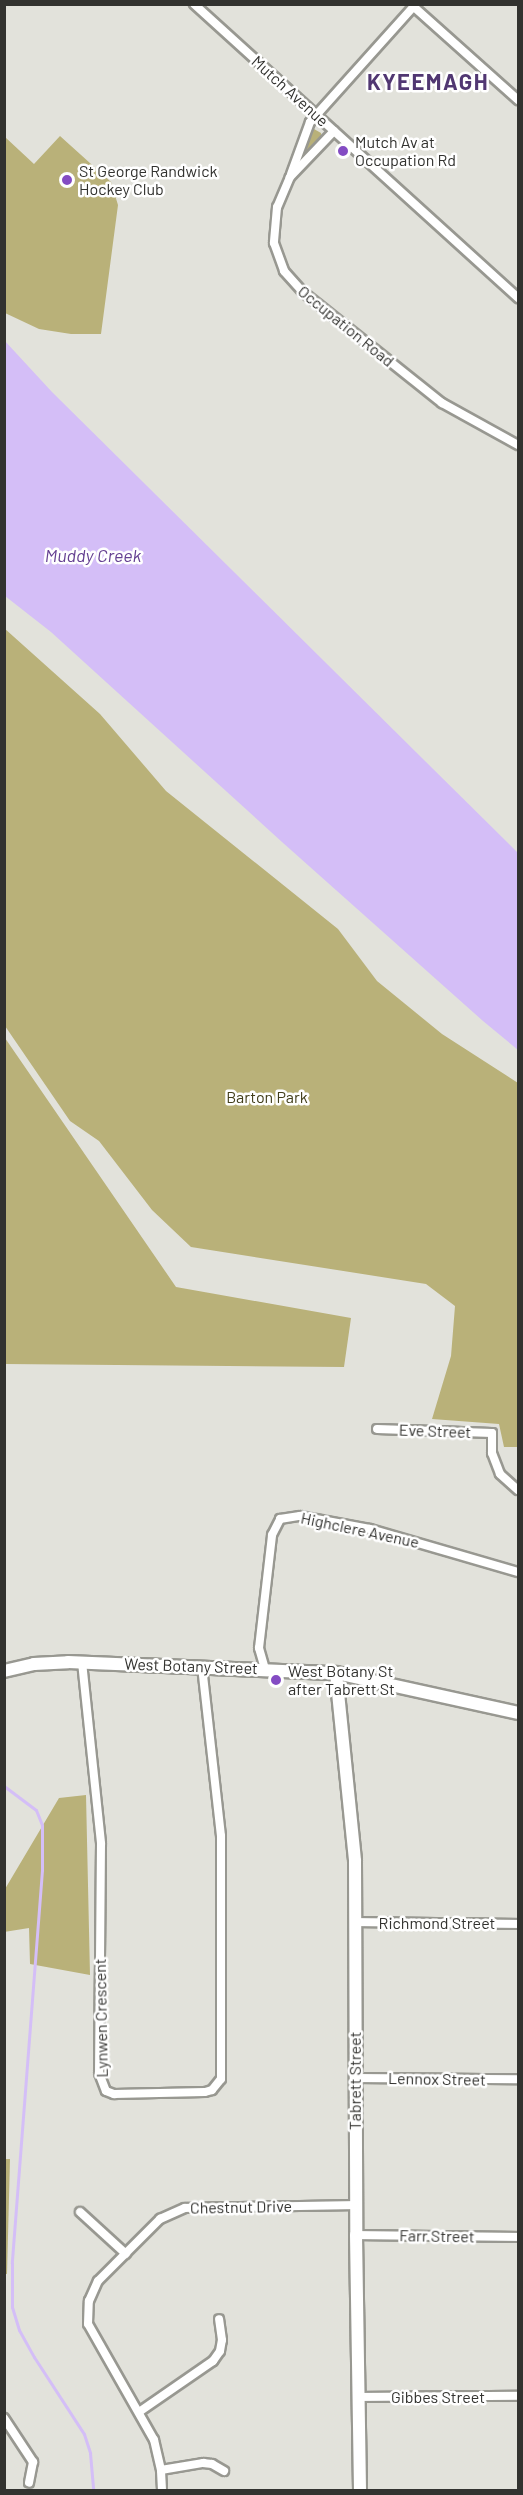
<!DOCTYPE html>
<html>
<head>
<meta charset="utf-8">
<style>
  body { margin:0 }
  #map { position:relative; width:523px; height:2495px; overflow:hidden; background:#e2e2db; font-family:Barlow,sans-serif }
  div>[style] { position:absolute }
  .green>* { inset:0; background:#b9b179 }
  .water>* { inset:0; background:#d4bef7 }
  .stream>* { height:3px; margin:-1.5px; padding:0 1.5px; transform-origin:1.5px; border-radius:1.5px; background:#d4bef7 }
  .roads { filter:drop-shadow(2px 0 #989891) drop-shadow(-2px 0 #989891) drop-shadow(0 2px #989891) drop-shadow(0 -2px #989891) }
  .street>* { height:8px; margin:-4px; padding:0 4px; transform-origin:4px; border-radius:4px; background:#fff }
  .secondary>* { height:12px; margin:-6px; padding:0 6px; transform-origin:6px; border-radius:6px; background:#fff }
  .dots>* { width:16px; height:16px; translate:-50% -50%; box-sizing:border-box; border:3px solid #fff; border-radius:50% }
  span { translate:-50% -50%; white-space:nowrap; text-align:center; line-height:1.15; -webkit-text-stroke:5px #fff; paint-order:stroke }
  .street-label { font-size:16px; color:#32322f }
  .poi-label { font-size:16px; color:#32322f }
  .left { translate:0 -50%; text-align:left }
  .park-label { font-size:16px; color:#423e1b }
  .water-label { font-size:18px; color:#654092; font-style:italic }
  .district-label { font-size:22px; color:#513772; font-weight:700; letter-spacing:1.5px }
  .frame { position:absolute; inset:0; border:6px solid #32322f; pointer-events:none }
</style>
</head>
<body>
<div id="map">
  <div class="green">
    <i style="clip-path:polygon(314px 129px,321px 133px,322px 138px,300px 161px)"></i>
    <i style="clip-path:polygon(60px 136px,111px 182px,118px 205px,101px 334px,71px 334px,39px 329px,5px 313px,5px 137px,34px 164px)"></i>
    <i style="clip-path:polygon(4px 628px,100px 714px,166px 791px,338px 929px,377px 981px,442px 1034px,518px 1083px,518px 1447px,504px 1447px,499px 1424px,432px 1419px,451px 1356px,455px 1306px,426px 1284px,191px 1247px,152px 1210px,99px 1141px,70px 1121px,5px 1026px)"></i>
    <i style="clip-path:polygon(5px 1038px,176px 1287px,351px 1318px,344px 1367px,5px 1364px)"></i>
    <i style="clip-path:polygon(86px 1795px,90px 1975px,30px 1964px,29px 1928px,4px 1932px,5px 1889px,59px 1798px)"></i>
    <i style="clip-path:polygon(4px 2159px,10px 2159px,7px 2274px,5px 2274px)"></i>
  </div>
  <div class="water">
    <i style="clip-path:polygon(4px 340px,52px 392px,518px 853px,518px 1050px,483px 1021px,282px 842px,51px 632px,5px 596px)"></i>
  </div>
  <div class="stream">
    <i style="left:4px;top:1786px;width:40px;rotate:37deg"></i>
    <i style="left:36px;top:1810px;width:16px;rotate:68deg"></i>
    <i style="left:42px;top:1825px;width:45px;rotate:90deg"></i>
    <i style="left:42px;top:1870px;width:394px;rotate:94.4deg"></i>
    <i style="left:12px;top:2263px;width:44px;rotate:90deg"></i>
    <i style="left:12px;top:2307px;width:24px;rotate:73deg"></i>
    <i style="left:19px;top:2330px;width:31px;rotate:61deg"></i>
    <i style="left:34px;top:2357px;width:92px;rotate:57deg"></i>
    <i style="left:84px;top:2434px;width:20px;rotate:72deg"></i>
    <i style="left:90px;top:2453px;width:37px;rotate:85deg"></i>
  </div>
  <div class="roads">
    <div class="street">
      <i style="left:194px;top:4px;width:438px;rotate:42.2deg"></i>
      <i style="left:414px;top:7px;width:140px;rotate:41.8deg"></i>
      <i style="left:334px;top:131px;width:64px;rotate:133.7deg"></i>
      <i style="left:290px;top:177px;width:33px;rotate:113deg"></i>
      <i style="left:277px;top:207px;width:36px;rotate:95deg"></i>
      <i style="left:274px;top:243px;width:30px;rotate:70deg"></i>
      <i style="left:284px;top:271px;width:28px;rotate:48deg"></i>
      <i style="left:303px;top:292px;width:178px;rotate:38.6deg"></i>
      <i style="left:442px;top:403px;width:87px;rotate:28.9deg"></i>
      <i style="left:291px;top:174px;width:55px;rotate:-69.9deg"></i>
      <i style="left:310px;top:122px;width:159px;rotate:-48.1deg"></i>
      <i style="left:377px;top:1429px;width:115px;rotate:2deg"></i>
      <i style="left:492px;top:1433px;width:20px;rotate:90deg"></i>
      <i style="left:492px;top:1453px;width:22px;rotate:69deg"></i>
      <i style="left:500px;top:1474px;width:24px;rotate:42deg"></i>
      <i style="left:82px;top:1662px;width:183px;rotate:84deg"></i>
      <i style="left:101px;top:1844px;width:229px;rotate:90.5deg"></i>
      <i style="left:99px;top:2073px;width:19px;rotate:69deg"></i>
      <i style="left:106px;top:2091px;width:9px;rotate:21deg"></i>
      <i style="left:114px;top:2094px;width:91px;rotate:-1.3deg"></i>
      <i style="left:205px;top:2092px;width:7px;rotate:-16deg"></i>
      <i style="left:212px;top:2090px;width:14px;rotate:-51deg"></i>
      <i style="left:221px;top:2079px;width:243px;rotate:-90deg"></i>
      <i style="left:221px;top:1836px;width:171px;rotate:-96.4deg"></i>
      <i style="left:265px;top:1669px;width:22px;rotate:-106deg"></i>
      <i style="left:259px;top:1648px;width:114px;rotate:-83.4deg"></i>
      <i style="left:272px;top:1535px;width:18px;rotate:-63deg"></i>
      <i style="left:280px;top:1519px;width:20px;rotate:-9deg"></i>
      <i style="left:300px;top:1516px;width:71px;rotate:10.5deg"></i>
      <i style="left:370px;top:1529px;width:154px;rotate:16.2deg"></i>
      <i style="left:355px;top:1922px;width:163px;rotate:0.7deg"></i>
      <i style="left:355px;top:2078px;width:163px;rotate:0.4deg"></i>
      <i style="left:80px;top:2212px;width:62px;rotate:42.4deg"></i>
      <i style="left:356px;top:2235px;width:162px;rotate:0.7deg"></i>
      <i style="left:358px;top:2397px;width:160px;rotate:-0.4deg"></i>
      <i style="left:139px;top:2412px;width:90px;rotate:-34.6deg"></i>
      <i style="left:213px;top:2361px;width:12px;rotate:-55deg"></i>
      <i style="left:220px;top:2351px;width:11px;rotate:-80deg"></i>
      <i style="left:222px;top:2340px;width:21px;rotate:-98deg"></i>
      <i style="left:4px;top:2418px;width:53px;rotate:56.6deg"></i>
      <i style="left:33px;top:2462px;width:21px;rotate:101deg"></i>
      <i style="left:161px;top:2470px;width:43px;rotate:-9.5deg"></i>
      <i style="left:203px;top:2463px;width:9px;rotate:6deg"></i>
      <i style="left:212px;top:2464px;width:14px;rotate:30deg"></i>
      <i style="left:162px;top:2490px;width:20px;rotate:-93deg"></i>
      <i style="left:161px;top:2470px;width:31px;rotate:-103deg"></i>
      <i style="left:154px;top:2440px;width:133px;rotate:-119.6deg"></i>
      <i style="left:88px;top:2324px;width:23px;rotate:-88deg"></i>
      <i style="left:89px;top:2301px;width:22px;rotate:-66deg"></i>
      <i style="left:98px;top:2281px;width:88px;rotate:-45deg"></i>
      <i style="left:160px;top:2219px;width:27px;rotate:-24deg"></i>
      <i style="left:185px;top:2208px;width:170px;rotate:-1deg"></i>
    </div>
    <div class="secondary">
      <i style="left:4px;top:1671px;width:31px;rotate:-13deg"></i>
      <i style="left:34px;top:1664px;width:34px;rotate:-3deg"></i>
      <i style="left:68px;top:1662px;width:268px;rotate:2.4deg"></i>
      <i style="left:336px;top:1673px;width:186px;rotate:12.4deg"></i>
      <i style="left:336px;top:1673px;width:189px;rotate:84.2deg"></i>
      <i style="left:355px;top:1861px;width:374px;rotate:89.8deg"></i>
      <i style="left:356px;top:2235px;width:255px;rotate:89.1deg"></i>
    </div>
  </div>
  <div class="dots">
    <i style="left:343px;top:151px;background:#844cc3"></i>
    <i style="left:67px;top:180px;background:#844cc3"></i>
    <i style="left:276px;top:1680px;background:#844cc3"></i>
  </div>
  <div class="street-label">
    <span style="left:290px;top:91px;rotate:42deg">Mutch Avenue</span>
    <span style="left:346px;top:326px;rotate:39deg">Occupation Road</span>
    <span style="left:435px;top:1431px;rotate:2deg">Eve Street</span>
    <span style="left:360px;top:1530px;rotate:12deg">Highclere Avenue</span>
    <span style="left:191px;top:1666px;rotate:2deg">West Botany Street</span>
    <span style="left:437px;top:1923px">Richmond Street</span>
    <span style="left:101px;top:2018px;rotate:-91deg">Lynwen Crescent</span>
    <span style="left:437px;top:2079px;rotate:1deg">Lennox Street</span>
    <span style="left:355px;top:2081px;rotate:-90deg">Tabrett Street</span>
    <span style="left:241px;top:2207px;rotate:-1deg">Chestnut Drive</span>
    <span style="left:437px;top:2236px;rotate:1deg">Farr Street</span>
    <span style="left:438px;top:2397px">Gibbes Street</span>
  </div>
  <div class="poi-label">
    <span class="left" style="left:355px;top:151px">Mutch Av at<br>Occupation Rd</span>
    <span class="left" style="left:79px;top:180px">St George Randwick<br>Hockey Club</span>
    <span class="left" style="left:288px;top:1680px">West Botany St<br>after Tabrett St</span>
  </div>
  <div class="park-label">
    <span style="left:267px;top:1097px">Barton Park</span>
  </div>
  <div class="water-label">
    <span style="left:93px;top:555px">Muddy Creek</span>
  </div>
  <div class="district-label">
    <span style="left:428px;top:82px">KYEEMAGH</span>
  </div>
  <div class="frame"></div>
</div>
</body>
</html>
